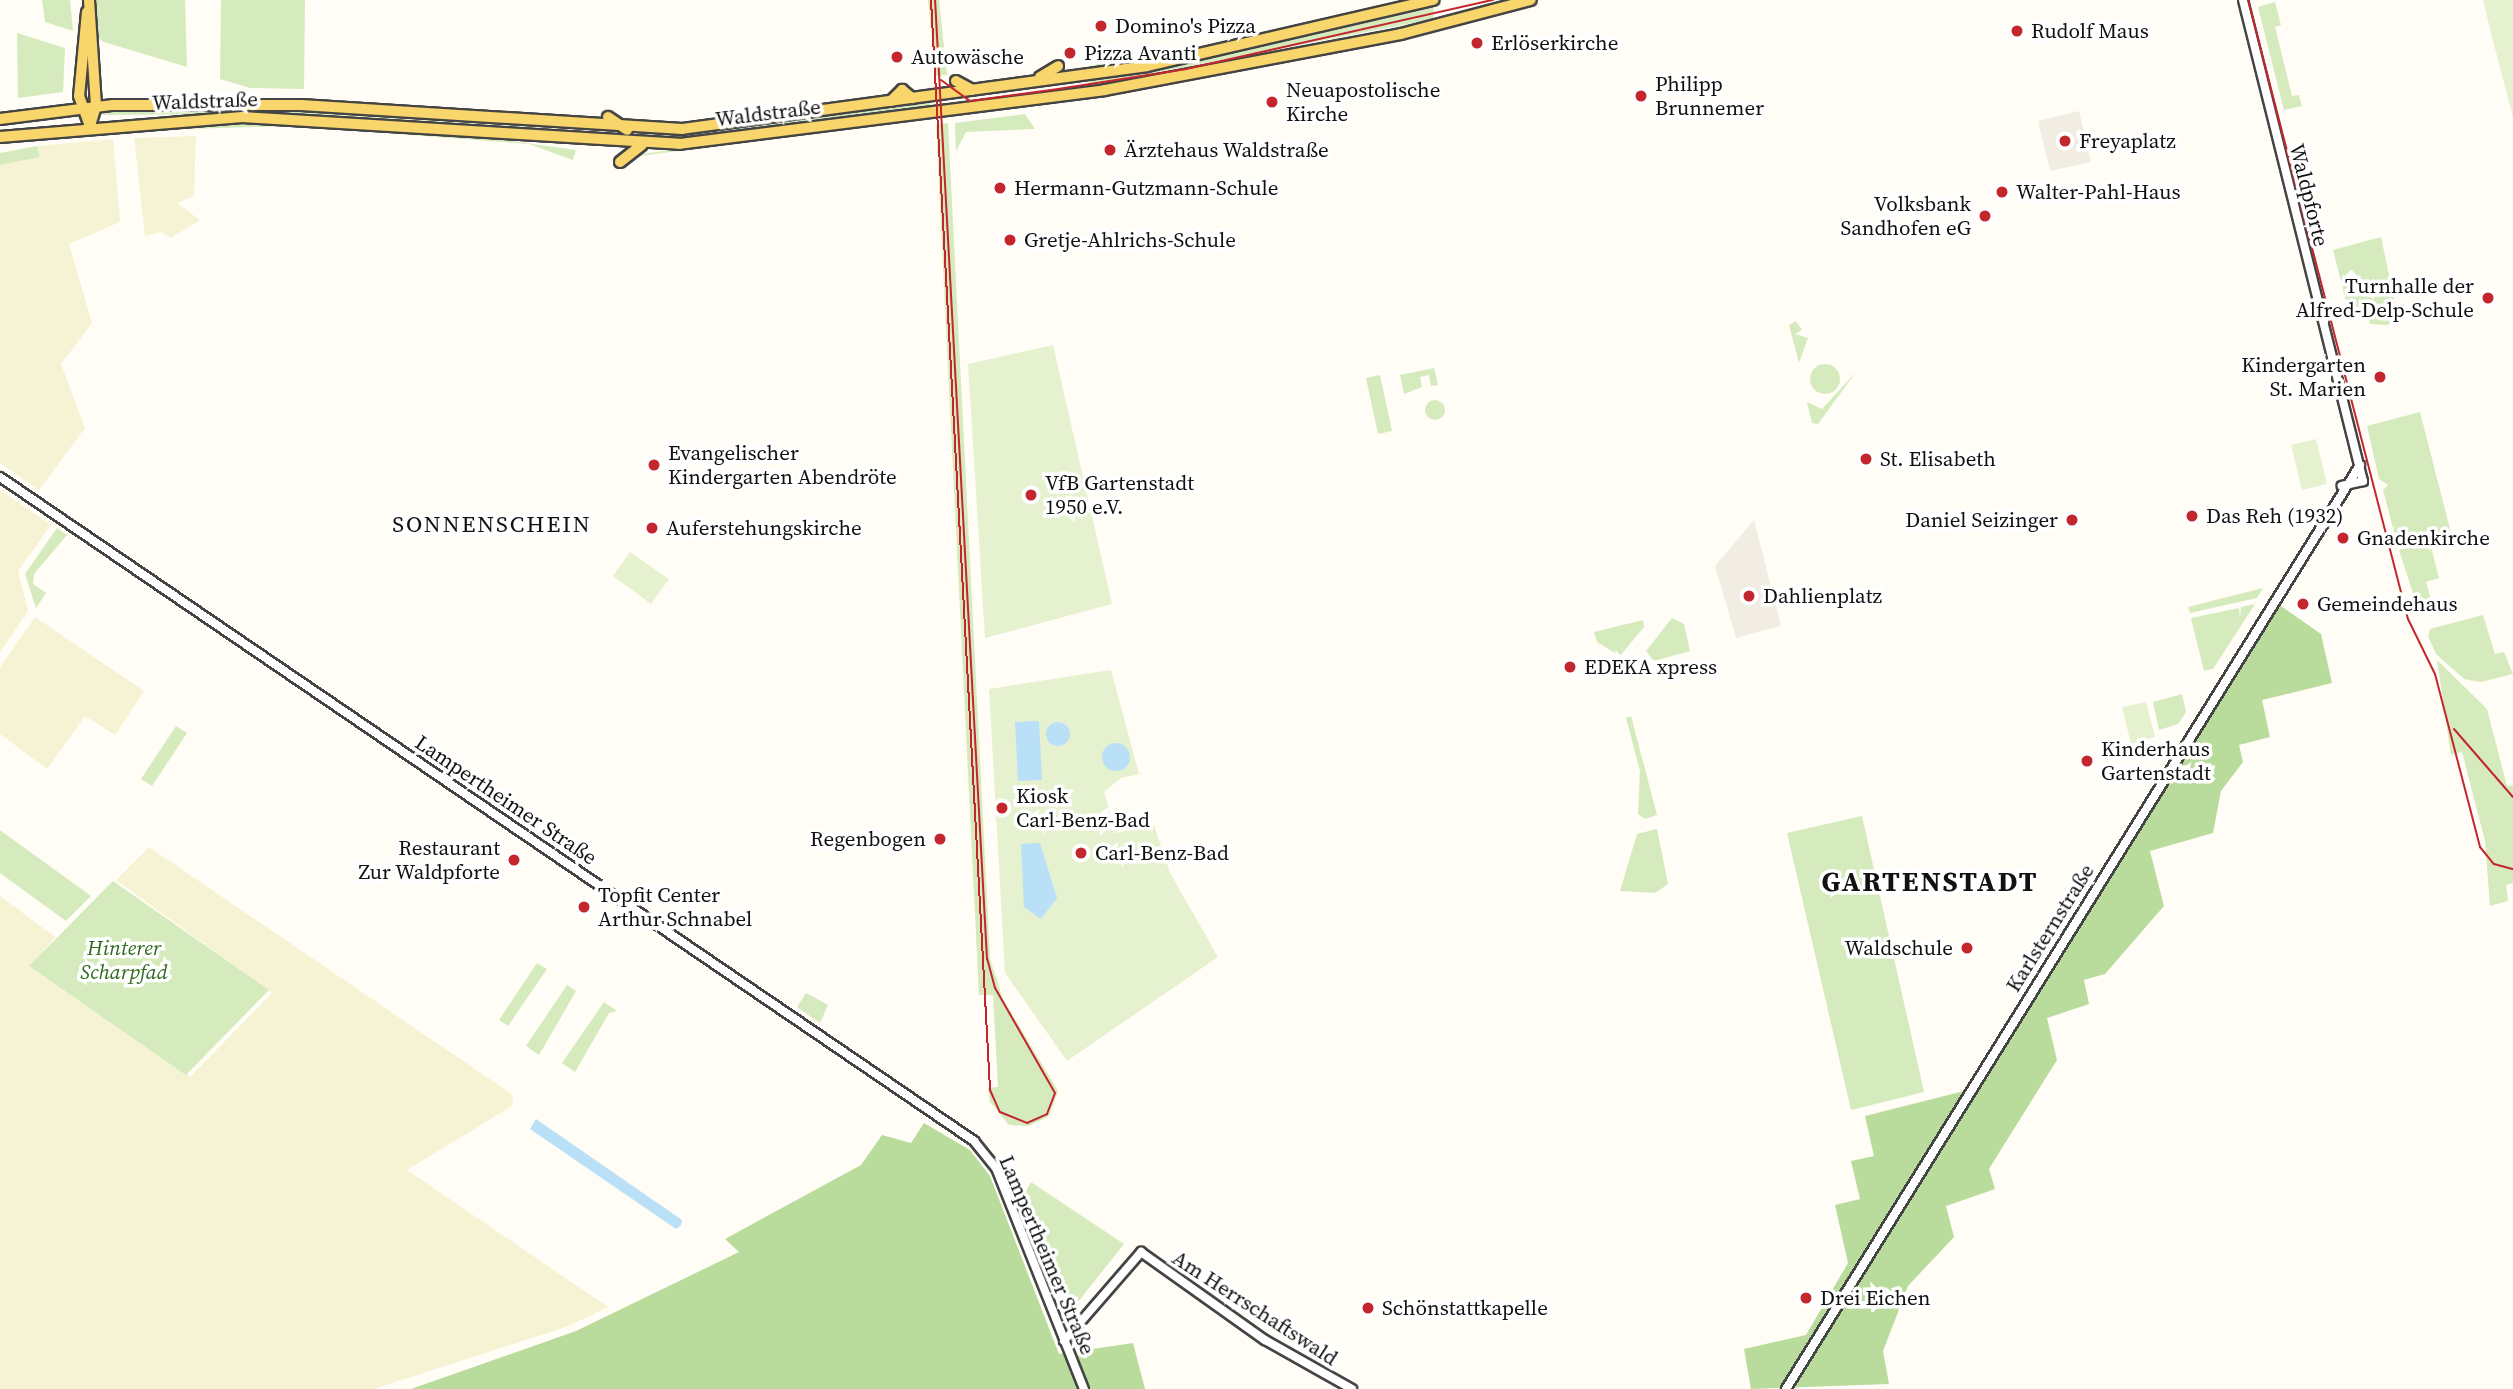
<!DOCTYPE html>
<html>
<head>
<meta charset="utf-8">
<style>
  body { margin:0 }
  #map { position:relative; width:2513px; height:1389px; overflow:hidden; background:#fffdf5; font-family:"Source Serif 4",serif }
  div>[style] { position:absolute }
  .farmland>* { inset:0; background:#f6f3d4 }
  .green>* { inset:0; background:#d5ebbd }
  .round { border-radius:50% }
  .forest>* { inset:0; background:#b9dc9c }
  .pitch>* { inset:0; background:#e6f2cf }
  .plaza>* { inset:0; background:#f1ede2 }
  .water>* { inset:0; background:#b9e0f7 }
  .roads { filter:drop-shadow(2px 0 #444) drop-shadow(-2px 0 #444) drop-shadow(0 2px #444) drop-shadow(0 -2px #444) }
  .minor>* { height:8px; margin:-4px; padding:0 4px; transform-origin:4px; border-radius:4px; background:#fff }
  .major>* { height:10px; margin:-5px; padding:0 5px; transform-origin:5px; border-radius:5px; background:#f9d66b }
  .tram>* { height:2px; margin:-1px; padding:0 1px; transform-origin:1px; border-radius:1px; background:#c4262e }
  .dots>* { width:19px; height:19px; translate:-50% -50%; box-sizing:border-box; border:4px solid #fff; border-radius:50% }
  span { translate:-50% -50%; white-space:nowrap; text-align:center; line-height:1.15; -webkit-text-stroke:7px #fff; paint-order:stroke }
  .poi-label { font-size:21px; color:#111 }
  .left { translate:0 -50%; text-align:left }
  .right { translate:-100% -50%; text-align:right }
  .street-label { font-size:21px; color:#111 }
  .park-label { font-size:21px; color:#2f6b1f; font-style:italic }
  .neighbourhood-label { font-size:23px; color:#111; letter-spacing:2px }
  .district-label { font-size:28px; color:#111; font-weight:700; letter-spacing:2px }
</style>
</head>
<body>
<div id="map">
  <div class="farmland">
    <i style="clip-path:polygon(196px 136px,194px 196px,177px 203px,200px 220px,171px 238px,161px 232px,145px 236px,134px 138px)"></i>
    <i style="clip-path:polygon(113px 139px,120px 222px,69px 244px,92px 323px,61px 364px,85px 428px,39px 490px,0 463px,0 165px,39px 157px,37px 146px)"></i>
    <i style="clip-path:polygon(0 490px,51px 525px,18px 571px,28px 611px,0 653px)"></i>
    <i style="clip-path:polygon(35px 617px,144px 691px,115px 735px,85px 716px,47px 769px,0 734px,0 667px)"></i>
    <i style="clip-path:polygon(149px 847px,513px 1095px,512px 1106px,407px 1170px,608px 1307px,569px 1326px,374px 1389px,0 1389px,0 896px,55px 937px,30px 967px,190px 1077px,272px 993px,116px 880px)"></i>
  </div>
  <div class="green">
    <i style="clip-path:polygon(42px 0,70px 0,73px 31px,45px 22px)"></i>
    <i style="clip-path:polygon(94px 0,185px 0,187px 67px,104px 42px,97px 37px)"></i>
    <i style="clip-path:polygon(221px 0,305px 0,304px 89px,250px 88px,220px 79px)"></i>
    <i style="clip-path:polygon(928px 0,939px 0,947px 75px,936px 76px)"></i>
    <i style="clip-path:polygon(2275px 2px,2281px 25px,2275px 27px,2292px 96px,2299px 95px,2302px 106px,2284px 110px,2258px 7px)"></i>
    <i style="clip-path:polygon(1434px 6px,1433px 19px,1087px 86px,1093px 75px,1188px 63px)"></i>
    <i style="clip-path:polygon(17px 33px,65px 48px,63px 92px,18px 98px)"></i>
    <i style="clip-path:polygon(1206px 48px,1141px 63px,1085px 68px,1120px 57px,1136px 60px)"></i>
    <i style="clip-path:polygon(930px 101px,930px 106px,688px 138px,648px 138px)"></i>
    <i style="clip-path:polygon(136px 108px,300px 109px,580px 130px,299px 113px,103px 115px,103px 110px)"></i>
    <i style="clip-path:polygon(1025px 114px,1035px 129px,966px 132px,956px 151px,955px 123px)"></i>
    <i style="clip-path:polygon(199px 122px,293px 122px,447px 132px,576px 150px,573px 160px,529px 144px,292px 126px,118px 131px)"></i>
    <i style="clip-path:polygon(948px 123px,990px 959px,1003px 999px,1058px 1091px,1049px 1116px,1029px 1126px,1009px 1125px,990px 1102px,988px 1088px,998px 1087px,993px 995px,979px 995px,936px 125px)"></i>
    <i style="clip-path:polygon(839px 127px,832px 130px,633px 157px,634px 155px)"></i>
    <i style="clip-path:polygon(37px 146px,40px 157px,0 165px,0 153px)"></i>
    <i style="clip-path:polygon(2381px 237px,2399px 322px,2386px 325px,2370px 324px,2365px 305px,2348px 309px,2333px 250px)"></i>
    <i style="clip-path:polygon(1796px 321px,1802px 330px,1795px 334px,1808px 338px,1799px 363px,1789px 325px)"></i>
    <i class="round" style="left:1810px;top:364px;width:30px;height:30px"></i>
    <i style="clip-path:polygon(1434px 368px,1438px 385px,1431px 386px,1429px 375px,1420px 377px,1422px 387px,1404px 394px,1400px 375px)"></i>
    <i style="clip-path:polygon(1856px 372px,1818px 424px,1812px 423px,1807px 402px,1822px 409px)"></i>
    <i style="clip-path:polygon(1380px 375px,1392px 431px,1378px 434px,1366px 378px)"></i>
    <i class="round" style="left:1425px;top:400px;width:20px;height:20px"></i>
    <i style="clip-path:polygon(2420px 412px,2451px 533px,2398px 547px,2383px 490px,2388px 485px,2379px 479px,2367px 426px)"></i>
    <i style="clip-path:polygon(57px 528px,67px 535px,34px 574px,33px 584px,46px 593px,36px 608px,25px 574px)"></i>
    <i style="clip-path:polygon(2430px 542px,2439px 578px,2426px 582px,2434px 611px,2420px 615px,2399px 550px)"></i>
    <i style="clip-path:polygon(2263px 588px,2257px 598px,2190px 613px,2188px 607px)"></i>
    <i style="clip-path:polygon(2255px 604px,2213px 669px,2204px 671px,2191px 618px,2239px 608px,2240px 619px,2241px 607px)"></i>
    <i style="clip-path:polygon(2483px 615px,2495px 654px,2504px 652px,2513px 674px,2481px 682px,2464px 679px,2436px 654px,2428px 636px,2430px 629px)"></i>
    <i style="clip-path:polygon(1672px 618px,1684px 624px,1690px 651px,1654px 661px,1646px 651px)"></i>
    <i style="clip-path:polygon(1643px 620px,1644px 627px,1620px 656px,1597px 642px,1594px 632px)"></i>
    <i style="clip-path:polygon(2437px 660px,2487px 709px,2507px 786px,2513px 785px,2513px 883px,2506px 885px,2508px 901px,2490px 906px,2485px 841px,2462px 752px,2451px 755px)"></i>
    <i style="clip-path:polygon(2182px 694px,2186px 712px,2178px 724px,2159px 730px,2153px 702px)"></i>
    <i style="clip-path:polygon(1631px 716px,1657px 815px,1645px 819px,1638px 814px,1640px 771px,1626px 718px)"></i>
    <i style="clip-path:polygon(176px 726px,187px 733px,152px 786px,141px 779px)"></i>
    <i style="clip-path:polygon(1862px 816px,1924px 1092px,1851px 1110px,1787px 833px)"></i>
    <i style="clip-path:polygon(1657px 829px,1668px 884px,1655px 893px,1620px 891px,1637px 834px)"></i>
    <i style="clip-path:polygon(0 830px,91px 896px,66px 921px,0 873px)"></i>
    <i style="clip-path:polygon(113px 881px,269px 990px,186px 1075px,29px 966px)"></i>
    <i style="clip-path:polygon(537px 963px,547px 969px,508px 1026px,499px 1020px)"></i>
    <i style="clip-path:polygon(567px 985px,576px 991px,539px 1055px,526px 1046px)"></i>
    <i style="clip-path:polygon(806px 993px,828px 1005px,820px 1023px,797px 1007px)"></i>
    <i style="clip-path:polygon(604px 1002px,617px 1011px,609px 1013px,575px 1072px,562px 1063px)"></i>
    <i style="clip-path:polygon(1031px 1182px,1124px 1244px,1074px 1307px,1023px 1196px)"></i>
  </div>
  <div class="forest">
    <i style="clip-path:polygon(2278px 604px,2321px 634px,2332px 683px,2262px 700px,2270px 737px,2239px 745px,2243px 762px,2221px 791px,2213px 833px,2150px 851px,2164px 906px,2105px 974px,2084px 980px,2089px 1004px,2047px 1018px,2057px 1060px,1989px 1169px,1995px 1189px,1946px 1206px,1954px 1237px,1908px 1286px,1883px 1351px,1889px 1384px,1751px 1389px,1744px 1349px,1806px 1335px,1848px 1263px,1835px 1205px,1860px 1199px,1851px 1161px,1874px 1156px,1865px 1116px,1976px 1088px)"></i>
    <i style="clip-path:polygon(924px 1123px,970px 1150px,990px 1176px,1059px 1354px,1133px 1343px,1145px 1389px,411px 1389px,576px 1331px,739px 1252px,725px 1239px,861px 1165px,882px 1135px,911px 1143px)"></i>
  </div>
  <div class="pitch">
    <i style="clip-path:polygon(2483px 0,2513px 0,2513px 117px,2493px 41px)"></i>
    <i style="clip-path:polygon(1053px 345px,1112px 604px,985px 638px,968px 364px)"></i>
    <i style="clip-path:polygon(2316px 439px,2327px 484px,2302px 490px,2291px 445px)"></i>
    <i style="clip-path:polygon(630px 552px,669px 579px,651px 604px,613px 576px)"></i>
    <i style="clip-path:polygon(1111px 670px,1139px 774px,1121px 778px,1104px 792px,1116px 833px,1154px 825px,1170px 873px,1218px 957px,1067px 1061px,1005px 973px,989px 689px)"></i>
    <i style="clip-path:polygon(2146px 702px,2155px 737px,2131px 744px,2122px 707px)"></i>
  </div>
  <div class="plaza">
    <i style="clip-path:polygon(2079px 111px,2091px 162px,2050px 171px,2038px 121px)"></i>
    <i style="clip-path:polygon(1754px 520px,1781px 626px,1736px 638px,1715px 566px)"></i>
  </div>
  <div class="water">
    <i style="clip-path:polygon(1039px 721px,1042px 780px,1018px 781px,1015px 722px)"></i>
    <i class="round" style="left:1046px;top:722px;width:24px;height:24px"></i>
    <i class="round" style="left:1102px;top:743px;width:28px;height:28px"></i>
    <i style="clip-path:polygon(1040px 843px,1057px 898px,1041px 919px,1024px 907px,1021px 844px)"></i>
    <i style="clip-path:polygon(536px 1119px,682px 1220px,681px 1225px,676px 1229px,530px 1129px)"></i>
  </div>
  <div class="roads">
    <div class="minor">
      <i style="left:2243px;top:0;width:496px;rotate:76deg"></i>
      <i style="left:2363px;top:481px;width:22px;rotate:167deg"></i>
      <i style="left:0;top:477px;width:1179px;rotate:34.28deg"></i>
      <i style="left:974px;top:1141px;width:35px;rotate:51deg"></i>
      <i style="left:996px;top:1168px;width:238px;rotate:68.3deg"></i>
      <i style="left:1064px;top:1341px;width:118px;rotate:-49.1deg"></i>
      <i style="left:1141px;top:1252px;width:152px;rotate:35.4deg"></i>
      <i style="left:1265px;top:1340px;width:100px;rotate:29.4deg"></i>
      <i style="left:1786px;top:1389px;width:1088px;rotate:-58.15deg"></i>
    </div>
    <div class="major">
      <i style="left:89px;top:0;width:106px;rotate:86.2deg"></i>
      <i style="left:96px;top:106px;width:21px;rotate:107deg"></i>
      <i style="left:87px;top:12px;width:84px;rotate:95.4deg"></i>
      <i style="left:79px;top:96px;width:32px;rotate:70deg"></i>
      <i style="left:1040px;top:77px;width:21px;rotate:-31deg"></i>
      <i style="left:956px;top:81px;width:18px;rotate:29deg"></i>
      <i style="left:891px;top:101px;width:16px;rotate:-45deg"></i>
      <i style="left:902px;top:90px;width:13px;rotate:39deg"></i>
      <i style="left:608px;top:117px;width:23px;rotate:34deg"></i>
      <i style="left:0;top:119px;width:114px;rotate:-7.1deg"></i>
      <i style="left:113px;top:105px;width:188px"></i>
      <i style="left:301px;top:105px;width:382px;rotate:3.6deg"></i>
      <i style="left:682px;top:129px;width:469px;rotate:-7.7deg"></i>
      <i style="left:1147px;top:66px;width:294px;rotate:-13deg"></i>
      <i style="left:0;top:137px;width:243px;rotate:-4.7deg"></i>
      <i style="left:242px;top:117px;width:438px;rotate:3.5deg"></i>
      <i style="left:679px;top:144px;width:429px;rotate:-7.2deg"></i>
      <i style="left:1105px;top:90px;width:301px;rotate:-10.7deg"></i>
      <i style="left:1401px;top:34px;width:134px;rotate:-14.7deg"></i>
      <i style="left:620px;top:162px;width:28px;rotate:-38deg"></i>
    </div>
  </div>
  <div class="tram">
    <i style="left:931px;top:0;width:1092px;rotate:86.9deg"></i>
    <i style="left:990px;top:1090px;width:24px;rotate:66deg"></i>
    <i style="left:1000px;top:1112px;width:29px;rotate:22deg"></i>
    <i style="left:1027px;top:1123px;width:22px;rotate:-24deg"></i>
    <i style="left:1047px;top:1114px;width:22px;rotate:-69deg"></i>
    <i style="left:1055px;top:1093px;width:121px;rotate:-119.7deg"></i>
    <i style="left:995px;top:988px;width:30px;rotate:-105deg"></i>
    <i style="left:987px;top:959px;width:960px;rotate:-93.1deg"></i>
    <i style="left:2248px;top:0;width:639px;rotate:75.51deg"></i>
    <i style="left:2408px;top:619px;width:61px;rotate:63.9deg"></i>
    <i style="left:2435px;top:674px;width:179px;rotate:75.4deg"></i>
    <i style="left:2480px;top:847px;width:22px;rotate:51deg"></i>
    <i style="left:2494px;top:864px;width:20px;rotate:15deg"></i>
    <i style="left:941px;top:80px;width:36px;rotate:36deg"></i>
    <i style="left:970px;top:101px;width:89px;rotate:-7.8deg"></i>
    <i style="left:1058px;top:89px;width:130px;rotate:-8.9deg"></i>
    <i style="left:1186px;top:69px;width:315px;rotate:-12.7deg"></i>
    <i style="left:2454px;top:729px;width:90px;rotate:49.1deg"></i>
  </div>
  <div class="dots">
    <i style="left:1101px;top:26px;background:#c4262e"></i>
    <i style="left:2017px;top:31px;background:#c4262e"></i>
    <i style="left:1477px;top:43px;background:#c4262e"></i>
    <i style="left:1070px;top:53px;background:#c4262e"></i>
    <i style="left:897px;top:57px;background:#c4262e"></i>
    <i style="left:1641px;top:96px;background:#c4262e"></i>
    <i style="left:1272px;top:102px;background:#c4262e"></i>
    <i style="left:2065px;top:141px;background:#c4262e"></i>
    <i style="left:1110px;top:150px;background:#c4262e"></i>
    <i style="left:1000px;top:188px;background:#c4262e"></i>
    <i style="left:2002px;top:192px;background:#c4262e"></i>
    <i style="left:1985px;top:216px;background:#c4262e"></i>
    <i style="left:1010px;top:240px;background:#c4262e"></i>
    <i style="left:2488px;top:298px;background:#c4262e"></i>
    <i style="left:2380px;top:377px;background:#c4262e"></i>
    <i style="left:1866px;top:459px;background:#c4262e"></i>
    <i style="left:654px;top:465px;background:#c4262e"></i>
    <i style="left:1031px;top:495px;background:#c4262e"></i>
    <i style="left:2192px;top:516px;background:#c4262e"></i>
    <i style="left:2072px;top:520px;background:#c4262e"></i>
    <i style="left:652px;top:528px;background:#c4262e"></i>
    <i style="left:2343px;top:538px;background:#c4262e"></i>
    <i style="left:1749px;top:596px;background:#c4262e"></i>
    <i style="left:2303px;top:604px;background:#c4262e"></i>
    <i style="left:1570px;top:667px;background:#c4262e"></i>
    <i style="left:2087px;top:761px;background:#c4262e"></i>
    <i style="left:1002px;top:808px;background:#c4262e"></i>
    <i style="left:940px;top:839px;background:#c4262e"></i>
    <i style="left:1081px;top:853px;background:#c4262e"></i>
    <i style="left:514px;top:860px;background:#c4262e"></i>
    <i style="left:584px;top:907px;background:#c4262e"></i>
    <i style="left:1967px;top:948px;background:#c4262e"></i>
    <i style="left:1806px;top:1298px;background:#c4262e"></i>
    <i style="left:1368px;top:1308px;background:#c4262e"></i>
  </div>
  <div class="poi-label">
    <span class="left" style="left:1115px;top:26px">Domino's Pizza</span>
    <span class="left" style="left:2031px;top:31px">Rudolf Maus</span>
    <span class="left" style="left:1491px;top:43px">Erlöserkirche</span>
    <span class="left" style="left:1084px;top:53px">Pizza Avanti</span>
    <span class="left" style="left:911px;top:57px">Autowäsche</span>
    <span class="left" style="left:1655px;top:96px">Philipp<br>Brunnemer</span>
    <span class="left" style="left:1286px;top:102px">Neuapostolische<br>Kirche</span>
    <span class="left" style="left:2079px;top:141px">Freyaplatz</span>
    <span class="left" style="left:1124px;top:150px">Ärztehaus Waldstraße</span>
    <span class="left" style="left:1014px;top:188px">Hermann-Gutzmann-Schule</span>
    <span class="left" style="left:2016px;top:192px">Walter-Pahl-Haus</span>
    <span class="right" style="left:1971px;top:216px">Volksbank<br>Sandhofen eG</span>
    <span class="left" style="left:1024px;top:240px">Gretje-Ahlrichs-Schule</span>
    <span class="right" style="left:2474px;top:298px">Turnhalle der<br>Alfred-Delp-Schule</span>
    <span class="right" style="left:2366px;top:377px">Kindergarten<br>St. Marien</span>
    <span class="left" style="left:668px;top:465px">Evangelischer<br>Kindergarten Abendröte</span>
    <span class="left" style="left:1880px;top:459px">St. Elisabeth</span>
    <span class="left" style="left:1045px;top:495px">VfB Gartenstadt<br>1950 e.V.</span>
    <span class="left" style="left:2206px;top:516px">Das Reh (1932)</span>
    <span class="right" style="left:2058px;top:520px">Daniel Seizinger</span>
    <span class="left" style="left:666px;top:528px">Auferstehungskirche</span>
    <span class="left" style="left:2357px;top:538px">Gnadenkirche</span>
    <span class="left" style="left:1763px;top:596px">Dahlienplatz</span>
    <span class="left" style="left:2317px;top:604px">Gemeindehaus</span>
    <span class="left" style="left:1584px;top:667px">EDEKA xpress</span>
    <span class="left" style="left:2101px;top:761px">Kinderhaus<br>Gartenstadt</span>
    <span class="left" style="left:1016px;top:808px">Kiosk<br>Carl-Benz-Bad</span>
    <span class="right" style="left:926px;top:839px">Regenbogen</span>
    <span class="right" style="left:500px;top:860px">Restaurant<br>Zur Waldpforte</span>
    <span class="left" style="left:1095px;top:853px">Carl-Benz-Bad</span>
    <span class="left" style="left:598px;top:907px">Topfit Center<br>Arthur Schnabel</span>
    <span class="right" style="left:1953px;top:948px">Waldschule</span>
    <span class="left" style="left:1820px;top:1298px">Drei Eichen</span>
    <span class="left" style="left:1382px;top:1308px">Schönstattkapelle</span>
  </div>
  <div class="street-label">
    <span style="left:205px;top:101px;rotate:-2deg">Waldstraße</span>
    <span style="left:768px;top:113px;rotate:-7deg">Waldstraße</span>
    <span style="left:2309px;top:195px;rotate:76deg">Waldpforte</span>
    <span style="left:506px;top:800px;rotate:34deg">Lampertheimer Straße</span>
    <span style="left:2050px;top:928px;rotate:-58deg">Karlsternstraße</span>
    <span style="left:1047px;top:1255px;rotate:67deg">Lampertheimer Straße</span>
    <span style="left:1255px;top:1308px;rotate:33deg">Am Herrschaftswald</span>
  </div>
  <div class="park-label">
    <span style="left:124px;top:960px">Hinterer<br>Scharpfad</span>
  </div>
  <div class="neighbourhood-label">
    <span style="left:492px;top:524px">SONNENSCHEIN</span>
  </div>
  <div class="district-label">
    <span style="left:1930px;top:881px">GARTENSTADT</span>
  </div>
</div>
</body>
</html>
